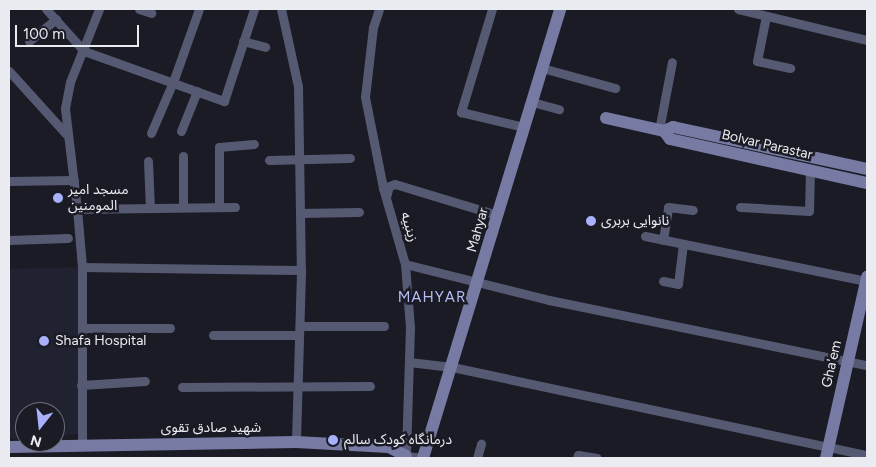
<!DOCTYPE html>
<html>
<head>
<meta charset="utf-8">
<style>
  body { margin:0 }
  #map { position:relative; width:876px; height:467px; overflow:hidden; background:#1a1b24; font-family:Figtree,"Noto Sans Arabic",sans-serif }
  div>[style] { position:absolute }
  .built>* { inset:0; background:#212231 }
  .street>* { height:9px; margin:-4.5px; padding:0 4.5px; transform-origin:4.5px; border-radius:4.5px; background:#565972 }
  .secondary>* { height:12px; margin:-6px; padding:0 6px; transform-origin:6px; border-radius:6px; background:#777ba4 }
  .dots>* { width:14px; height:14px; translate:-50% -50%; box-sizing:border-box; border:2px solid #1a1b24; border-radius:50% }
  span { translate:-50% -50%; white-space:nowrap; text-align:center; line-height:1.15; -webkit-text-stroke:5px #1a1b24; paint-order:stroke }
  .street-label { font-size:14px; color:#ebecf2 }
  .poi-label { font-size:14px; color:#ebecf2 }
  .left { translate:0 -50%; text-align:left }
  .neighbourhood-label { font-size:15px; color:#b5bbf4; letter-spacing:1px }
  .frame { position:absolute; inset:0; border:10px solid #ebecf2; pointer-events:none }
  .north { position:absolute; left:15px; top:402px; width:50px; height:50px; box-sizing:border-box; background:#1a1b24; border:1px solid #6e6f76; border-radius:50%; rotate:196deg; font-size:14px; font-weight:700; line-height:20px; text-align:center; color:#ebecf2 }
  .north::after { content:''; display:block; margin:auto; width:18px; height:22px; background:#a9b0fc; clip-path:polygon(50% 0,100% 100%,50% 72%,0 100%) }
  .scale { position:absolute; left:15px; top:25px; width:124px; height:22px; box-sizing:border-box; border:2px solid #ebecf2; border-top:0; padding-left:6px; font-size:15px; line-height:18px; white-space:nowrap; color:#ebecf2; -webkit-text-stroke:4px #1a1b24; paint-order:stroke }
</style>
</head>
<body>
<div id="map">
  <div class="built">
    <i style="clip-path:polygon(78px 267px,81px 434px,55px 436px,55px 412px,25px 412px,25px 438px,9px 439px,9px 269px)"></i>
  </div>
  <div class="street">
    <i style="left:46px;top:9px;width:57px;rotate:47.9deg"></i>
    <i style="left:84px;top:51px;width:149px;rotate:19.7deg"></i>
    <i style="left:224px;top:101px;width:97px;rotate:-71.9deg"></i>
    <i style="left:139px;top:9px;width:13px;rotate:18deg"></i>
    <i style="left:281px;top:9px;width:79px;rotate:77.6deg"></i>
    <i style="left:298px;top:86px;width:186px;rotate:89.1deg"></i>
    <i style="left:301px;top:272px;width:170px;rotate:91.7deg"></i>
    <i style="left:379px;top:9px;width:19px;rotate:108deg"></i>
    <i style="left:373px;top:27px;width:70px;rotate:96.5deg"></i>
    <i style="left:365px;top:97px;width:93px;rotate:78.8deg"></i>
    <i style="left:383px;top:188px;width:79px;rotate:73.9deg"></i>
    <i style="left:405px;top:264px;width:63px;rotate:85.5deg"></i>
    <i style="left:410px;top:327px;width:129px;rotate:91.8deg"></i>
    <i style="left:406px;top:456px;width:17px;rotate:7deg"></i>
    <i style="left:492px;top:9px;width:108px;rotate:106.8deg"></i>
    <i style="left:461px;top:112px;width:65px;rotate:13.4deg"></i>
    <i style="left:738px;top:9px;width:133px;rotate:13.5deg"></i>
    <i style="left:766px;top:16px;width:46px;rotate:101.3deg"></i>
    <i style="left:757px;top:61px;width:34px;rotate:12deg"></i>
    <i style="left:29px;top:41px;width:35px;rotate:-39deg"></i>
    <i style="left:243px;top:41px;width:23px;rotate:15deg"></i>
    <i style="left:542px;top:68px;width:76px;rotate:15.3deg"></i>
    <i style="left:9px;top:71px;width:86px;rotate:47.8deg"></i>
    <i style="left:532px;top:102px;width:28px;rotate:15deg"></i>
    <i style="left:659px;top:130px;width:69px;rotate:-79.2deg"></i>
    <i style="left:181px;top:131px;width:43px;rotate:-68.2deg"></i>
    <i style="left:151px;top:133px;width:56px;rotate:-66.7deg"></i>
    <i style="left:173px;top:82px;width:77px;rotate:-70.4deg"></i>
    <i style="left:269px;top:160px;width:81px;rotate:-1.4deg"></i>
    <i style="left:148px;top:161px;width:47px;rotate:87.6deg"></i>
    <i style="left:9px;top:181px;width:65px;rotate:-0.9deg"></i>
    <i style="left:386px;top:197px;width:11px;rotate:-75deg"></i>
    <i style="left:389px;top:186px;width:6px;rotate:-18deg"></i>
    <i style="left:395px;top:184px;width:107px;rotate:16.9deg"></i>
    <i style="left:219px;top:206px;width:59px;rotate:-90deg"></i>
    <i style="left:219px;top:147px;width:35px;rotate:-5deg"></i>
    <i style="left:183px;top:207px;width:51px;rotate:-90deg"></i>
    <i style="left:740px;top:207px;width:69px;rotate:3.3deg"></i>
    <i style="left:809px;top:211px;width:41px;rotate:-88.6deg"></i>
    <i style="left:77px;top:209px;width:158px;rotate:-0.7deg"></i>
    <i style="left:300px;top:213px;width:59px;rotate:-1deg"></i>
    <i style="left:645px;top:236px;width:227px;rotate:11.5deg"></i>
    <i style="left:9px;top:240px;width:59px;rotate:-1.9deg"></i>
    <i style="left:663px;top:240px;width:33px;rotate:-81deg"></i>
    <i style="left:668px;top:207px;width:25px;rotate:7deg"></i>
    <i style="left:405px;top:264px;width:148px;rotate:14deg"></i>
    <i style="left:549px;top:300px;width:325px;rotate:11.6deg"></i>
    <i style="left:82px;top:267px;width:219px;rotate:0.8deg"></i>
    <i style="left:663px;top:281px;width:15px;rotate:11deg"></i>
    <i style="left:678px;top:284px;width:40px;rotate:-82.9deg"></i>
    <i style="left:300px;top:326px;width:84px"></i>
    <i style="left:82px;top:328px;width:88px"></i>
    <i style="left:213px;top:335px;width:86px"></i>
    <i style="left:409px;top:362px;width:43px;rotate:6.6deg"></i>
    <i style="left:452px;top:367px;width:424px;rotate:12deg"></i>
    <i style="left:81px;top:385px;width:64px;rotate:-3.6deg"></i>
    <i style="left:182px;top:387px;width:188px;rotate:-0.3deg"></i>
    <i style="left:82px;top:444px;width:177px;rotate:-90deg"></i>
    <i style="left:82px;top:267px;width:58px;rotate:-94.9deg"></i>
    <i style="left:77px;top:209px;width:102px;rotate:-96.8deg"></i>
    <i style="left:65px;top:108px;width:26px;rotate:-79deg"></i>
    <i style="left:70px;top:82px;width:79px;rotate:-68.3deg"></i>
    <i style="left:477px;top:458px;width:15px;rotate:-74deg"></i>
    <i style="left:577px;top:458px;width:3px;rotate:-72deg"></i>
    <i style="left:578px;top:455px;width:19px;rotate:9deg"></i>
  </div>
  <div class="secondary">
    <i style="left:606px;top:118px;width:59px;rotate:12.6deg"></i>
    <i style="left:664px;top:131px;width:10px;rotate:-24deg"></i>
    <i style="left:673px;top:127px;width:198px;rotate:12.2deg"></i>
    <i style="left:664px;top:131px;width:10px;rotate:53deg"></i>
    <i style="left:670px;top:139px;width:202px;rotate:12.6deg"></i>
    <i style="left:9px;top:447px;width:287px;rotate:-1deg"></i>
    <i style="left:296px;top:442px;width:93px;rotate:3.1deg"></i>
    <i style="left:389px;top:447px;width:19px;rotate:28deg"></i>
    <i style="left:423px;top:458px;width:469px;rotate:-73deg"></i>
    <i style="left:826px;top:458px;width:186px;rotate:-77.2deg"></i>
  </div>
  <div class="dots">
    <i style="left:58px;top:198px;background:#a9b0fc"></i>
    <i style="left:591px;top:221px;background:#a9b0fc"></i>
    <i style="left:44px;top:341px;background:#a9b0fc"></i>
    <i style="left:333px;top:440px;background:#a9b0fc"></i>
  </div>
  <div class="street-label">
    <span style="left:767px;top:145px;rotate:13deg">Bolvar Parastar</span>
    <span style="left:409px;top:227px;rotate:74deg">زینبیه</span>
    <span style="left:478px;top:230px;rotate:-74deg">Mahyar</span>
    <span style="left:832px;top:364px;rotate:-77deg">Gha'em</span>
    <span style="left:211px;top:428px">شهید صادق تقوی</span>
  </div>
  <div class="poi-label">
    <span class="left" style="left:68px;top:198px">مسجد امیر<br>المومنین</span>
    <span class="left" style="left:601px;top:221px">نانوایی بربری</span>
    <span class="left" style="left:55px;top:341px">Shafa Hospital</span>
    <span class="left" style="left:344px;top:440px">درمانگاه کودک سالم</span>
  </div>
  <div class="neighbourhood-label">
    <span style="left:432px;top:298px">MAHYAR</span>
  </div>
  <div class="frame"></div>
  <div class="north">N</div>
  <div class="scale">100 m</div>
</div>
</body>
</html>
